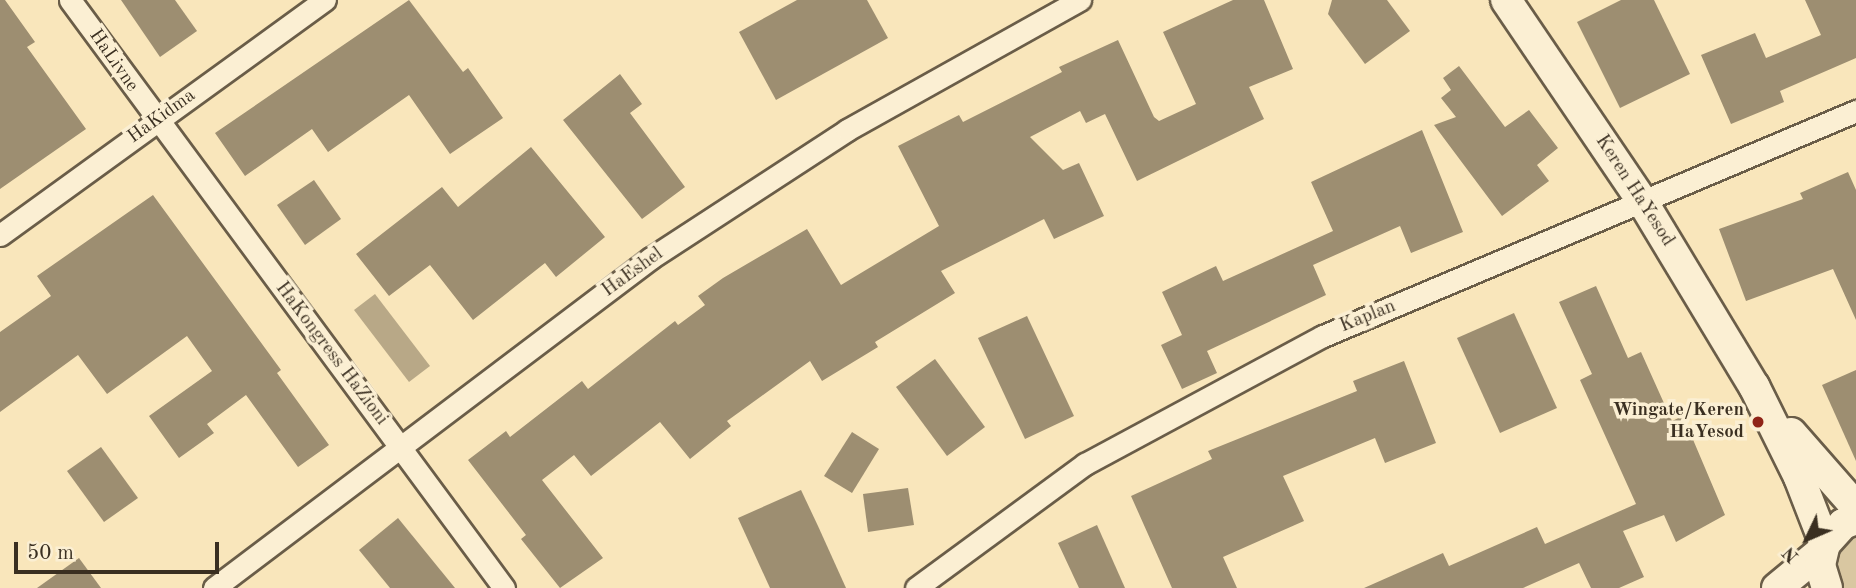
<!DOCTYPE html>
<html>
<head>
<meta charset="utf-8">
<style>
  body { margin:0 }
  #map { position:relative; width:1856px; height:588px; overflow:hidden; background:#f9e6bb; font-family:"Old Standard TT",serif }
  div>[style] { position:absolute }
  .green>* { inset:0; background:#d9c7a1 }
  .water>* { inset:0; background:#b8a887 }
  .building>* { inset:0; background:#9d8e71 }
  .roads { filter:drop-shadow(2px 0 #6a5d48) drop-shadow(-2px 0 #6a5d48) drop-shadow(0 2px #6a5d48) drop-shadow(0 -2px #6a5d48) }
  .street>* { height:21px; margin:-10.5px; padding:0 10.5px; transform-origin:10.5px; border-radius:10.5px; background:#fbefd3 }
  .secondary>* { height:30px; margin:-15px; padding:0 15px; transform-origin:15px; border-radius:15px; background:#fbefd3 }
  .dots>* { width:19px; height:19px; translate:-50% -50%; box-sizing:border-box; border:4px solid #fbefd3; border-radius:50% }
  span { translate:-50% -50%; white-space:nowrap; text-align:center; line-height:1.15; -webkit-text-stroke:7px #fbefd3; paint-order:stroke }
  .street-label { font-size:19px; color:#3a2f21 }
  .poi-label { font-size:19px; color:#3a2f21; font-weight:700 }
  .right { translate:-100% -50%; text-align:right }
  .north { position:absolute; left:1772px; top:504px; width:70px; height:70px; -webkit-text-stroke:5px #fbefd3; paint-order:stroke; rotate:226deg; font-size:19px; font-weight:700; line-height:28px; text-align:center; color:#3a2f21 }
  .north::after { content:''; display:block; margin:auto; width:24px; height:32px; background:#3a2f21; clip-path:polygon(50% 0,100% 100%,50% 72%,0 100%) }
  .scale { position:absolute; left:14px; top:542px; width:205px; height:32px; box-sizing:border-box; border:4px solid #3a2f21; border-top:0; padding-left:9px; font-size:21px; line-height:24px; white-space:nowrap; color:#3a2f21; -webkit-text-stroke:5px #fbefd3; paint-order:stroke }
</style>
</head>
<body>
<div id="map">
  <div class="green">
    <i style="clip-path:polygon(1856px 535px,1856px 588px,1844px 588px,1836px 561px,1845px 542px)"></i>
  </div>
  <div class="water">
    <i style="clip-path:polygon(375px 294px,430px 366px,409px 382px,354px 310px)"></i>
  </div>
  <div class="building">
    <i style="clip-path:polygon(0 0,5px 0,35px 42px,27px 47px,86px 129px,0 189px)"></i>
    <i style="clip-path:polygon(121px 0,175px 0,197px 31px,160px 57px)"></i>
    <i style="clip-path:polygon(409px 0,463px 72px,468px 68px,503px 118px,450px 154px,409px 95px,328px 152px,312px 129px,245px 176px,215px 133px)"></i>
    <i style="clip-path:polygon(797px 0,867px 0,888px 38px,776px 100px,739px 32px)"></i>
    <i style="clip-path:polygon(1233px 0,1264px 0,1293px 69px,1249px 87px,1264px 119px,1137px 181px,1105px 114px,1086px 123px,1080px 111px,1030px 137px,1063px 170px,1079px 163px,1104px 216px,1054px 239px,1044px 219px,941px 271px,955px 293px,875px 342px,878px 347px,822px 381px,810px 361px,727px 421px,731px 426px,690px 459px,660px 422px,591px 476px,574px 455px,542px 480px,603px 558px,560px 588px,521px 539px,526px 535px,468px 460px,506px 431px,510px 437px,582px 381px,588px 389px,675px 321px,678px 325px,705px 305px,698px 296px,723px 278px,807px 229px,841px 285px,939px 226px,898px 146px,959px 115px,963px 122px,1062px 72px,1059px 67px,1118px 40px,1154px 117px,1159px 121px,1196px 104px,1163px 32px)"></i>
    <i style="clip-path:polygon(1332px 0,1387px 0,1410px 31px,1365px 64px,1328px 14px)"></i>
    <i style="clip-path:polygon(1621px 0,1654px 0,1690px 74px,1620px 108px,1577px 22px)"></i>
    <i style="clip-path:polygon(1805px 0,1856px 0,1856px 58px,1780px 91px,1784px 102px,1731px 124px,1701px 55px,1755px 33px,1766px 58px,1821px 35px)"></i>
    <i style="clip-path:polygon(1459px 66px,1505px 127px,1529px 110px,1558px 148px,1537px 165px,1549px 181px,1502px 216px,1434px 125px,1456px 117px,1441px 98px,1451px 90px,1443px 78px)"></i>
    <i style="clip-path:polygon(620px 74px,642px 104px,630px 113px,685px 187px,642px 219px,563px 120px)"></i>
    <i style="clip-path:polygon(1422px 130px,1463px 232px,1411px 253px,1400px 226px,1313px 265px,1326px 295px,1207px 351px,1217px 373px,1182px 389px,1161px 345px,1182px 335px,1162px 292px,1216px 266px,1223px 281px,1333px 231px,1311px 182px)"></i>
    <i style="clip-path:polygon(531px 147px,605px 237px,556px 277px,545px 263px,473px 320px,430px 265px,389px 296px,356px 254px,442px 187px,458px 207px)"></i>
    <i style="clip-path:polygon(1848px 172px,1856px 190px,1856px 320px,1833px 269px,1746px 301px,1719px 229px,1803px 199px,1800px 193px)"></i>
    <i style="clip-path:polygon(314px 180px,341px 219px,305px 245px,277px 205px)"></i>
    <i style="clip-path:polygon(153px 195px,281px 370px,277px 373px,329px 445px,298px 467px,246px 395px,207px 424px,214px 433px,179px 458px,149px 416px,212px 371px,187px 336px,107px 394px,78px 355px,0 412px,0 332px,51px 296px,37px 276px)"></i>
    <i style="clip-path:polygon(1596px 286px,1628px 358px,1641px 352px,1672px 421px,1683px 416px,1725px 515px,1676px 542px,1664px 515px,1623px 531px,1644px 577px,1619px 588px,1591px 588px,1579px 563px,1523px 588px,1364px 588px,1443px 553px,1449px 566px,1537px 527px,1545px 544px,1636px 504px,1580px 380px,1592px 374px,1559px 302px)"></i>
    <i style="clip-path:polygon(1514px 313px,1557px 408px,1500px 433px,1457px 338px)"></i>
    <i style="clip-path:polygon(1027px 316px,1074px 416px,1025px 439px,978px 338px)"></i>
    <i style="clip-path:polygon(935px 359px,985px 427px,947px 456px,896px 387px)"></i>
    <i style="clip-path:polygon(1404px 361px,1436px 443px,1385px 463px,1375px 438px,1283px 476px,1304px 521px,1223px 557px,1237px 588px,1172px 588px,1131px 496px,1212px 459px,1208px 451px,1357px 391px,1353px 381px)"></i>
    <i style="clip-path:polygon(1856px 370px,1856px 461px,1822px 385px)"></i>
    <i style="clip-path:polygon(852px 432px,879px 449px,852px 493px,824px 476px)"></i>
    <i style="clip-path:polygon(101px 447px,138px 498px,104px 522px,67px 471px)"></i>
    <i style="clip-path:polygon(908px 488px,914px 525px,868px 532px,863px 494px)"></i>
    <i style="clip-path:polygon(801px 490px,818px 526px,846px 588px,770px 588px,738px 518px)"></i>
    <i style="clip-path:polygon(398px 518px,455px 588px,390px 588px,359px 550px)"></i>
    <i style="clip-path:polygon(1097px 525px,1125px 588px,1079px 588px,1058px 543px)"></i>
    <i style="clip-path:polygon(79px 558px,101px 588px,37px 588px)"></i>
  </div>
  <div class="roads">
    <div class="street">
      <i style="left:70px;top:0;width:731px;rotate:53.57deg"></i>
      <i style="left:0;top:235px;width:401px;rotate:-35.9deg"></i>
      <i style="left:214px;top:588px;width:548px;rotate:-37.06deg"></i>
      <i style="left:651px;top:258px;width:234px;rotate:-33.1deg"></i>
      <i style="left:847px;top:130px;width:267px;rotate:-29.2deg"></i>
      <i style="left:916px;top:588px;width:210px;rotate:-36.3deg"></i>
      <i style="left:1085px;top:464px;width:270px;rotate:-28.3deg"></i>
      <i style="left:1323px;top:336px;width:579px;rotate:-22.89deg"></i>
    </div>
    <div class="secondary">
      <i style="left:1506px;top:0;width:246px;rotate:55.9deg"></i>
      <i style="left:1644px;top:204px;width:213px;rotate:58.9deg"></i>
      <i style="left:1754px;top:386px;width:102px;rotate:63.7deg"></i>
      <i style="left:1799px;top:477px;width:72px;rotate:68.8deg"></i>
      <i style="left:1791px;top:433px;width:98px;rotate:48.7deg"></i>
      <i style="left:1777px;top:588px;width:58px;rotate:-39.4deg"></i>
      <i style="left:1827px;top:588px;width:24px;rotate:-107deg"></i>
      <i style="left:1820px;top:565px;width:22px;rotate:-77deg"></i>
      <i style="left:1825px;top:544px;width:27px;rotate:-48deg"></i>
      <i style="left:1843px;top:524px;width:14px;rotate:-21deg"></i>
    </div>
  </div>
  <div class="dots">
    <i style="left:1758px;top:422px;background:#8f2418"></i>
  </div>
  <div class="street-label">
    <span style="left:113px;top:61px;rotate:55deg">HaLivne</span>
    <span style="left:162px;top:117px;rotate:-36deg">HaKidma</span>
    <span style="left:1634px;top:191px;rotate:57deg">Keren HaYesod</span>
    <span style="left:633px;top:273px;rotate:-36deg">HaEshel</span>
    <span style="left:1368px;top:317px;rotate:-22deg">Kaplan</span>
    <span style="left:331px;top:354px;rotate:53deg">HaKongress HaZioni</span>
  </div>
  <div class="poi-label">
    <span class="right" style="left:1744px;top:422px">Wingate/Keren<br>HaYesod</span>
  </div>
  <div class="north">N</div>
  <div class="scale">50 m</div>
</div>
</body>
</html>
